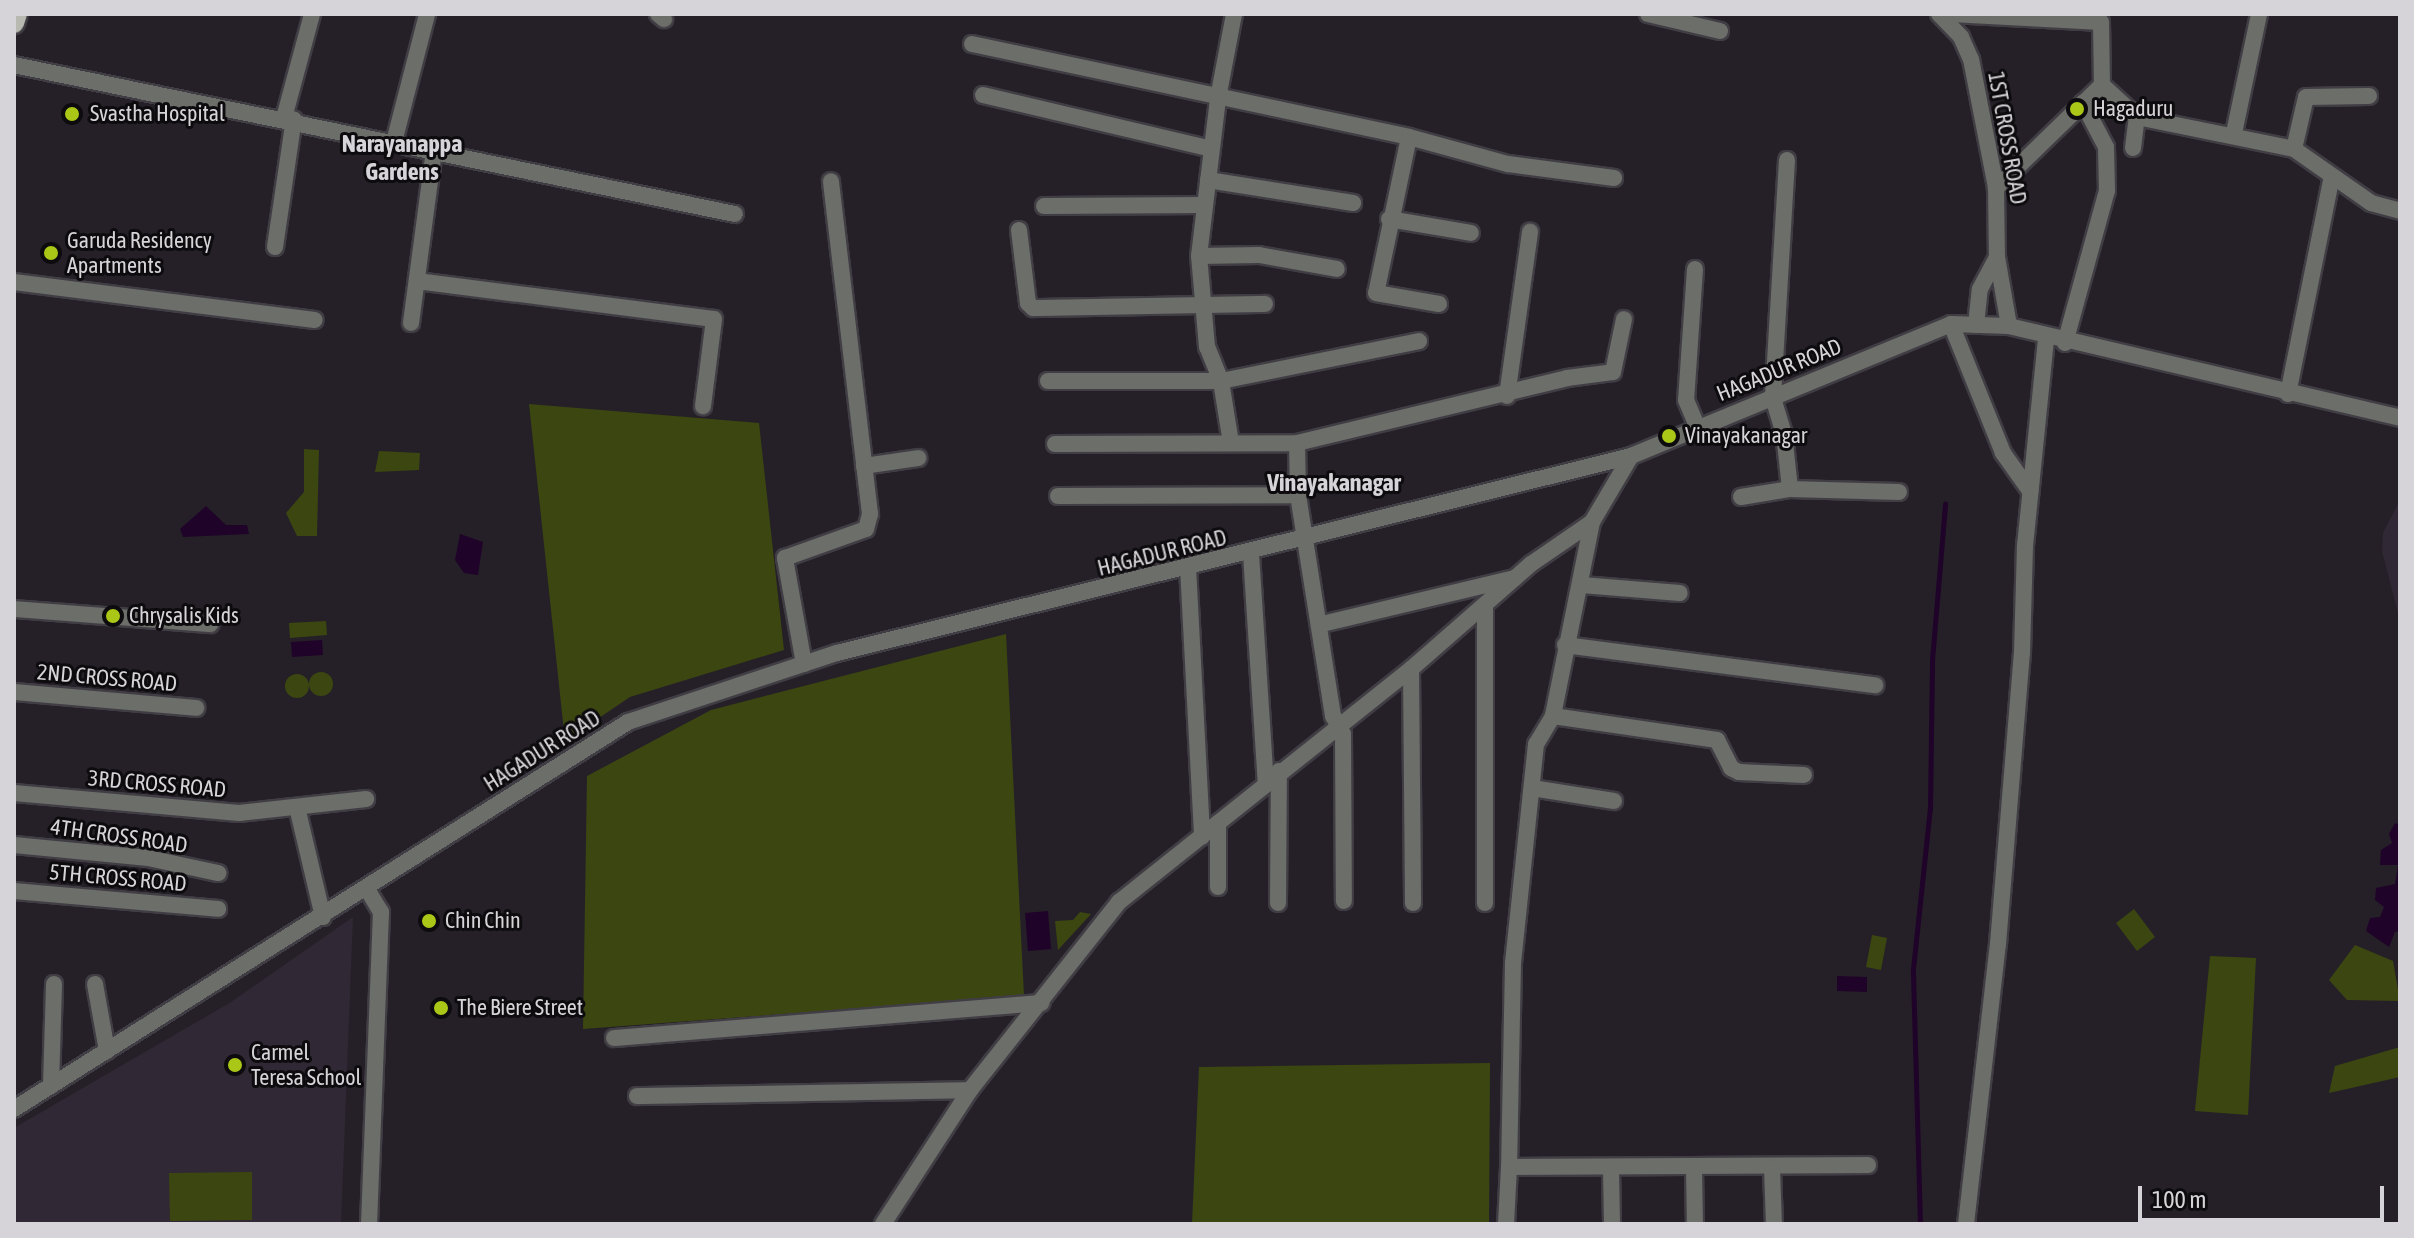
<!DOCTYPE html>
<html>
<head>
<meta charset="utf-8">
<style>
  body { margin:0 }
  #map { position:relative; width:2414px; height:1238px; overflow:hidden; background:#252028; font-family:"Asap Condensed",sans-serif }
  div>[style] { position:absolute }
  .built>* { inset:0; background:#302834 }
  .green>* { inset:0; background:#3c4610 }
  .round { border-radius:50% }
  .water>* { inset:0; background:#1f0329 }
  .stream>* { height:5px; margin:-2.5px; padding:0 2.5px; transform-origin:2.5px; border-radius:2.5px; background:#1f0329 }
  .roads { filter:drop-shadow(2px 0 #413d44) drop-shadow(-2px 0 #413d44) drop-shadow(0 2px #413d44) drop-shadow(0 -2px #413d44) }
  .minor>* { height:16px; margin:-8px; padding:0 8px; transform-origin:8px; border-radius:8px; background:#6c6e69 }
  .tertiary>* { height:16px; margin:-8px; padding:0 8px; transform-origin:8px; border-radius:8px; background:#6c6e69 }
  .primary>* { height:20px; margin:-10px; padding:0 10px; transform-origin:10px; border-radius:10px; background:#b8bab1 }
  .dots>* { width:22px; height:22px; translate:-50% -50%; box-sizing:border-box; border:4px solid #0d0b0e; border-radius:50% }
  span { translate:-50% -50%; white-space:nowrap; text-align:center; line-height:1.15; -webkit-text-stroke:6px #0d0b0e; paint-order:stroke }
  .poi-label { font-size:22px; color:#d7d4d9 }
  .left { translate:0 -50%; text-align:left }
  .street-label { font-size:22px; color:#d7d4d9 }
  .neighbourhood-label { font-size:24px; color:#d7d4d9; font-weight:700 }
  .frame { position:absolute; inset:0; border:16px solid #d7d4d9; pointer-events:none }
  .scale { position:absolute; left:2138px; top:1186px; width:246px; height:36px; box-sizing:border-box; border:4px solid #d7d4d9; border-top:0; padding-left:10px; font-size:24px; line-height:28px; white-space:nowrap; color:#d7d4d9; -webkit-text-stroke:6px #0d0b0e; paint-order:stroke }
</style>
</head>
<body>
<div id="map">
  <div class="built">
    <i style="clip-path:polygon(2400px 500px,2400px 621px,2382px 551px,2383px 533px)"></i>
    <i style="clip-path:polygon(353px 917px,341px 1224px,14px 1224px,14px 1128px,231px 1002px)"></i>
  </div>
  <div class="green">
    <i style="clip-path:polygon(529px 404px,759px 423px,784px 650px,630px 697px,565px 741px)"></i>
    <i style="clip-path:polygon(304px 449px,319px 450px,317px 536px,297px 536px,286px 513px,304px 492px)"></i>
    <i style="clip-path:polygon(379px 451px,420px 453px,419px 470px,375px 472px)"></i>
    <i style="clip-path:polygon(326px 621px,327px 635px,290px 638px,289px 623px)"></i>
    <i style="clip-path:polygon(1006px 634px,1024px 996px,583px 1029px,587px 776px,711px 710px)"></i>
    <i class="round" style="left:309px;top:672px;width:24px;height:24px"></i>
    <i class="round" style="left:285px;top:674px;width:24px;height:24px"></i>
    <i style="clip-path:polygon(2134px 909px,2155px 937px,2137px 951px,2116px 923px)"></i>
    <i style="clip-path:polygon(1080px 912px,1091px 914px,1058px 950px,1055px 921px,1073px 920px)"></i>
    <i style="clip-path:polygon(1872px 935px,1887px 938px,1881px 970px,1866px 967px)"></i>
    <i style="clip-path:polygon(2355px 945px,2393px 961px,2400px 1001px,2347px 1000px,2329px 980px)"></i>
    <i style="clip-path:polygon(2210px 956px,2256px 958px,2248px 1115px,2195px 1111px)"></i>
    <i style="clip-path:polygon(2400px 1047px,2400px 1077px,2329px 1093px,2335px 1066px)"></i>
    <i style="clip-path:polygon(1490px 1063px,1489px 1224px,1192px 1224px,1199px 1067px)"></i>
    <i style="clip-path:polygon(252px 1172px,252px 1220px,170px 1221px,169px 1173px)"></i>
  </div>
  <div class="water">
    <i style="clip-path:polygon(206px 506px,226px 525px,247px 525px,249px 534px,183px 537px,180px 529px)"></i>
    <i style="clip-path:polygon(460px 534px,483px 542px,478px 575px,464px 573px,455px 560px)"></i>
    <i style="clip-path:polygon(322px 640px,323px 655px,292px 657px,291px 642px)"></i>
    <i style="clip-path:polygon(2395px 823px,2400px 825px,2400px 931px,2395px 932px,2389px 947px,2366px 931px,2370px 918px,2380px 917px,2384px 907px,2375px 900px,2376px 888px,2395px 884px,2398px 865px,2380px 865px,2381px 850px,2392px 843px,2389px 834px)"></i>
    <i style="clip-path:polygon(1048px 911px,1051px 949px,1028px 951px,1025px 913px)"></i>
    <i style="clip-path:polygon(1837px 976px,1867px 977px,1867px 992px,1837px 991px)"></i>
  </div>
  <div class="stream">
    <i style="left:1920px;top:1224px;width:255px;rotate:-91.6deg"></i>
    <i style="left:1913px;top:969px;width:162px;rotate:-84deg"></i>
    <i style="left:1930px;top:808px;width:148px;rotate:-89.2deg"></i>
    <i style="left:1932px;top:660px;width:157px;rotate:-85.2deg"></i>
  </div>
  <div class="roads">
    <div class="minor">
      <i style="left:658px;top:14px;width:8px;rotate:40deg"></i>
      <i style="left:1648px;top:14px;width:74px;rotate:13.3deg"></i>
      <i style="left:1939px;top:14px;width:32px;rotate:46deg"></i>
      <i style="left:1961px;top:37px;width:24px;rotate:66deg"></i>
      <i style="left:1971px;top:59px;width:131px;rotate:79deg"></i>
      <i style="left:1996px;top:188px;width:69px;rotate:89.2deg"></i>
      <i style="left:1997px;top:257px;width:70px;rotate:80.1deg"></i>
      <i style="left:1951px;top:14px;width:150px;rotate:3.1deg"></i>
      <i style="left:2101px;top:22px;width:63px;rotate:89.1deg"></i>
      <i style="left:2102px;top:85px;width:47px;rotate:42.4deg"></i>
      <i style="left:2137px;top:117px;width:160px;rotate:11.5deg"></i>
      <i style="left:2294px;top:149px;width:94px;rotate:35deg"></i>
      <i style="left:2371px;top:203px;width:30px;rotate:15deg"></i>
      <i style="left:972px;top:44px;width:447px;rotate:12deg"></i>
      <i style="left:1409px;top:137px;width:103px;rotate:15.3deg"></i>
      <i style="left:1508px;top:164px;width:107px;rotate:7.5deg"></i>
      <i style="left:14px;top:65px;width:736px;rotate:11.68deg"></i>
      <i style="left:983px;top:95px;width:234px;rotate:13.3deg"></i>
      <i style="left:284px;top:118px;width:108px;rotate:-74.9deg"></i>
      <i style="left:2234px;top:133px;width:122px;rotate:-78.1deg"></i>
      <i style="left:1409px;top:137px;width:159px;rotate:101.9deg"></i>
      <i style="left:1376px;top:293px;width:64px;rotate:9.9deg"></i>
      <i style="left:394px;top:142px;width:132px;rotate:-75.5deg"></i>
      <i style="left:2133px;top:148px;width:31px;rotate:-83deg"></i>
      <i style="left:2294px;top:149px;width:53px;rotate:-77deg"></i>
      <i style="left:2306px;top:97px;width:63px;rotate:-0.9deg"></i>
      <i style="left:1787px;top:160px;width:238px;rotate:93.4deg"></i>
      <i style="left:1773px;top:398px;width:37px;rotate:73deg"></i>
      <i style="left:1784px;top:433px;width:56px;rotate:83.9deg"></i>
      <i style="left:1790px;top:489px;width:109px;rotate:1.6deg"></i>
      <i style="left:1208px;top:180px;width:147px;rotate:9deg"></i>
      <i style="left:1996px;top:188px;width:148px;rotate:-44.2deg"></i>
      <i style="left:1044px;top:206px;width:161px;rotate:-0.4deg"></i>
      <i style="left:1389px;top:219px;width:83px;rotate:9.7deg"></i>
      <i style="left:1019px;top:230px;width:74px;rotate:83deg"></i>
      <i style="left:1028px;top:303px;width:7px;rotate:45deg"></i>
      <i style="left:1033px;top:308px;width:232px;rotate:-1deg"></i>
      <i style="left:275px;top:247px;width:129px;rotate:-81.6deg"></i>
      <i style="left:1199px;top:256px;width:60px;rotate:-1deg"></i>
      <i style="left:1259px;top:255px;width:79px;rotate:10.2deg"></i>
      <i style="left:1695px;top:269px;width:131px;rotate:93.9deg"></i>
      <i style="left:1686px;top:400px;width:28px;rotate:67deg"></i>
      <i style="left:417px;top:281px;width:299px;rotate:7.3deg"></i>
      <i style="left:714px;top:319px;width:88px;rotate:97.2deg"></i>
      <i style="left:14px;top:282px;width:303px;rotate:7.2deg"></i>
      <i style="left:411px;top:323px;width:175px;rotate:-82.4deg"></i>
      <i style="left:1951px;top:324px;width:139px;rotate:68deg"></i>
      <i style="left:2003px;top:453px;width:47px;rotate:54.6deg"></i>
      <i style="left:1976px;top:325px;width:36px;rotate:-84deg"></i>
      <i style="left:1980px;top:289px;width:36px;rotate:-62deg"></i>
      <i style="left:2065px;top:343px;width:158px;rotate:-74.6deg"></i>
      <i style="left:2107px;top:191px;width:44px;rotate:-91.3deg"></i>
      <i style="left:2106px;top:147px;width:50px;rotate:-117.6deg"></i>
      <i style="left:1048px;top:381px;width:173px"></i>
      <i style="left:1221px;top:381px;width:202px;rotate:-11.4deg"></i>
      <i style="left:2288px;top:394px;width:222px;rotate:-78.6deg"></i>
      <i style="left:1507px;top:396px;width:166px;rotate:-82deg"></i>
      <i style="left:1231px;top:443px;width:63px;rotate:-99.2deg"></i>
      <i style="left:1221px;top:381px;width:37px;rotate:-112deg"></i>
      <i style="left:1207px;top:347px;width:91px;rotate:-95deg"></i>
      <i style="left:1199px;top:256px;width:159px;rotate:-83.1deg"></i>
      <i style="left:1218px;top:98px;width:86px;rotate:-79.2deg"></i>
      <i style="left:1297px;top:443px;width:52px;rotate:88.9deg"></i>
      <i style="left:1298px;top:495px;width:224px;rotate:81deg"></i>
      <i style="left:1333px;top:716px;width:21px;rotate:61deg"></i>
      <i style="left:1343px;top:734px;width:167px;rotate:89.7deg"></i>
      <i style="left:1055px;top:444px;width:242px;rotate:-0.2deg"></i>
      <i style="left:1297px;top:443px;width:278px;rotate:-13.5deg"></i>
      <i style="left:1567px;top:378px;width:46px;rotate:-7.4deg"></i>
      <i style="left:1613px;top:372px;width:54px;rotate:-78.3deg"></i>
      <i style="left:864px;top:466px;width:55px;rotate:-8.4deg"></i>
      <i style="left:1058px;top:496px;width:240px;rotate:-0.2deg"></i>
      <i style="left:1741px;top:497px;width:50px;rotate:-9.3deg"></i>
      <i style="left:1592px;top:522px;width:198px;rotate:101.4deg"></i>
      <i style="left:1553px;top:716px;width:166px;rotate:8.3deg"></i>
      <i style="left:1717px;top:740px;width:31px;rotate:63deg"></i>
      <i style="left:1731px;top:768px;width:9px;rotate:27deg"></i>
      <i style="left:1739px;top:772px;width:65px;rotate:2.6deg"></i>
      <i style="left:1251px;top:554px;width:230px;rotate:86.3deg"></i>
      <i style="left:1188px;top:567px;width:270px;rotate:87deg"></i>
      <i style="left:1582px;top:585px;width:98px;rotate:4.7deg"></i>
      <i style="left:14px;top:609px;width:197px;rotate:4.4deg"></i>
      <i style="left:1322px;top:624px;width:198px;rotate:-13.4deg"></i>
      <i style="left:1565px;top:645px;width:313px;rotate:7.4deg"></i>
      <i style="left:804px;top:664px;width:108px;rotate:-100.2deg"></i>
      <i style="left:785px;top:558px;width:86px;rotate:-19.7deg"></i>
      <i style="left:866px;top:529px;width:16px;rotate:-75deg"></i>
      <i style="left:870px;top:514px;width:335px;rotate:-96.7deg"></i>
      <i style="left:1411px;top:669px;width:234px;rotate:89.5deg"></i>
      <i style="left:14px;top:692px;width:183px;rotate:5deg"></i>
      <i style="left:1553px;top:716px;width:33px;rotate:121deg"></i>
      <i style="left:1536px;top:744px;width:220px;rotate:96deg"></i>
      <i style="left:1513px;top:963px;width:204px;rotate:91.1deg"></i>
      <i style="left:1509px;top:1167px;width:359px;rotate:-0.3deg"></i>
      <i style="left:1532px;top:788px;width:83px;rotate:9deg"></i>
      <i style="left:14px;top:793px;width:226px;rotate:5.1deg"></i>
      <i style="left:239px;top:813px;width:128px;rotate:-6.3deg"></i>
      <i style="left:297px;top:807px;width:113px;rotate:76.7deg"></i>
      <i style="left:14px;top:845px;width:135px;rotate:5.5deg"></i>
      <i style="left:148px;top:858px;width:72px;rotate:12.1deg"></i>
      <i style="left:1218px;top:887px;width:64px;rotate:-90deg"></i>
      <i style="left:367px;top:889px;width:27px;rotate:59deg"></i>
      <i style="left:381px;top:912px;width:312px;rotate:92.2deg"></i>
      <i style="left:14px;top:891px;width:205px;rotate:5deg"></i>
      <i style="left:1278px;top:903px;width:132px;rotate:-89.6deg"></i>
      <i style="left:1485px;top:903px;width:297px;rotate:-90deg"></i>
      <i style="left:95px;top:984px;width:68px;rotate:79.8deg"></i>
      <i style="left:614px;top:1038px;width:429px;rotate:-4.7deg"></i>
      <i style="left:51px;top:1086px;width:102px;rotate:-88.3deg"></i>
      <i style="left:637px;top:1096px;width:333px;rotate:-1deg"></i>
      <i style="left:1772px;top:1168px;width:56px;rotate:88deg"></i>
      <i style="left:1694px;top:1169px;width:55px;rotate:89deg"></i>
      <i style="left:1611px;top:1170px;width:54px;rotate:88.9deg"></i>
      <i style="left:883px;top:1224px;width:160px;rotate:-57deg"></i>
      <i style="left:970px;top:1090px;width:240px;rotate:-51.6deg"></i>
      <i style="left:1119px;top:902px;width:374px;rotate:-38.6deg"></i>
      <i style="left:1411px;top:669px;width:159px;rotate:-41.2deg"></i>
      <i style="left:1531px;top:564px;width:74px;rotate:-34.5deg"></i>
      <i style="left:1592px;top:522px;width:77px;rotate:-59.4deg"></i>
      <i style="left:1506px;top:1224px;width:57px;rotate:-87deg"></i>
      <i style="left:1966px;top:1224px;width:282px;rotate:-83.5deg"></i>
      <i style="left:1998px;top:944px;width:292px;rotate:-85.3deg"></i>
      <i style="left:2022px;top:653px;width:107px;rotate:-88.4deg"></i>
      <i style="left:2025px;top:546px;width:209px;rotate:-84.2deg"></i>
    </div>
    <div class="tertiary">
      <i style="left:14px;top:1109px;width:726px;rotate:-32.22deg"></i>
      <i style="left:628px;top:722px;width:220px;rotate:-18.3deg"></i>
      <i style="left:837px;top:653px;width:818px;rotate:-13.93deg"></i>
      <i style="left:1631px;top:456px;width:346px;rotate:-22.4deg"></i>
      <i style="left:1951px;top:324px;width:58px;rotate:2deg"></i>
      <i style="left:2009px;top:326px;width:402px;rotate:13.2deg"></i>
    </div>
    <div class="primary">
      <i style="left:14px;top:23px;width:9px;rotate:-72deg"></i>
    </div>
  </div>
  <div class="dots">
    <i style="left:2077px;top:109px;background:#aac718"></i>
    <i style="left:72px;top:114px;background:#aac718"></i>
    <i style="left:51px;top:253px;background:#aac718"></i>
    <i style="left:1669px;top:436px;background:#aac718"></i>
    <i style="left:113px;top:616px;background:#aac718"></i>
    <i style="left:429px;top:921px;background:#aac718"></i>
    <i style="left:441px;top:1008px;background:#aac718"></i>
    <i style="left:235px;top:1065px;background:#aac718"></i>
  </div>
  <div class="poi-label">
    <span class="left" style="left:2093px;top:109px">Hagaduru</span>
    <span class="left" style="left:90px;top:114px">Svastha Hospital</span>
    <span class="left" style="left:67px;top:253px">Garuda Residency<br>Apartments</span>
    <span class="left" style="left:1685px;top:436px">Vinayakanagar</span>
    <span class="left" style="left:129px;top:616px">Chrysalis Kids</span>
    <span class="left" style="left:445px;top:921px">Chin Chin</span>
    <span class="left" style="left:457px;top:1008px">The Biere Street</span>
    <span class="left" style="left:251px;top:1065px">Carmel<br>Teresa School</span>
  </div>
  <div class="street-label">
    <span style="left:2007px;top:138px;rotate:80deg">1ST CROSS ROAD</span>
    <span style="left:1779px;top:370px;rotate:-22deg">HAGADUR ROAD</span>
    <span style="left:1162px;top:553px;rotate:-14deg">HAGADUR ROAD</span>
    <span style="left:107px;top:678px;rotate:5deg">2ND CROSS ROAD</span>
    <span style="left:542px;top:751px;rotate:-32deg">HAGADUR ROAD</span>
    <span style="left:157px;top:784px;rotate:5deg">3RD CROSS ROAD</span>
    <span style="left:119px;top:836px;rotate:8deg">4TH CROSS ROAD</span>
    <span style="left:118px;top:878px;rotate:5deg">5TH CROSS ROAD</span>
  </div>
  <div class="neighbourhood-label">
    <span style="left:402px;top:158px">Narayanappa<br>Gardens</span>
    <span style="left:1334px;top:483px">Vinayakanagar</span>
  </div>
  <div class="frame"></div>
  <div class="scale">100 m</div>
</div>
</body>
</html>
